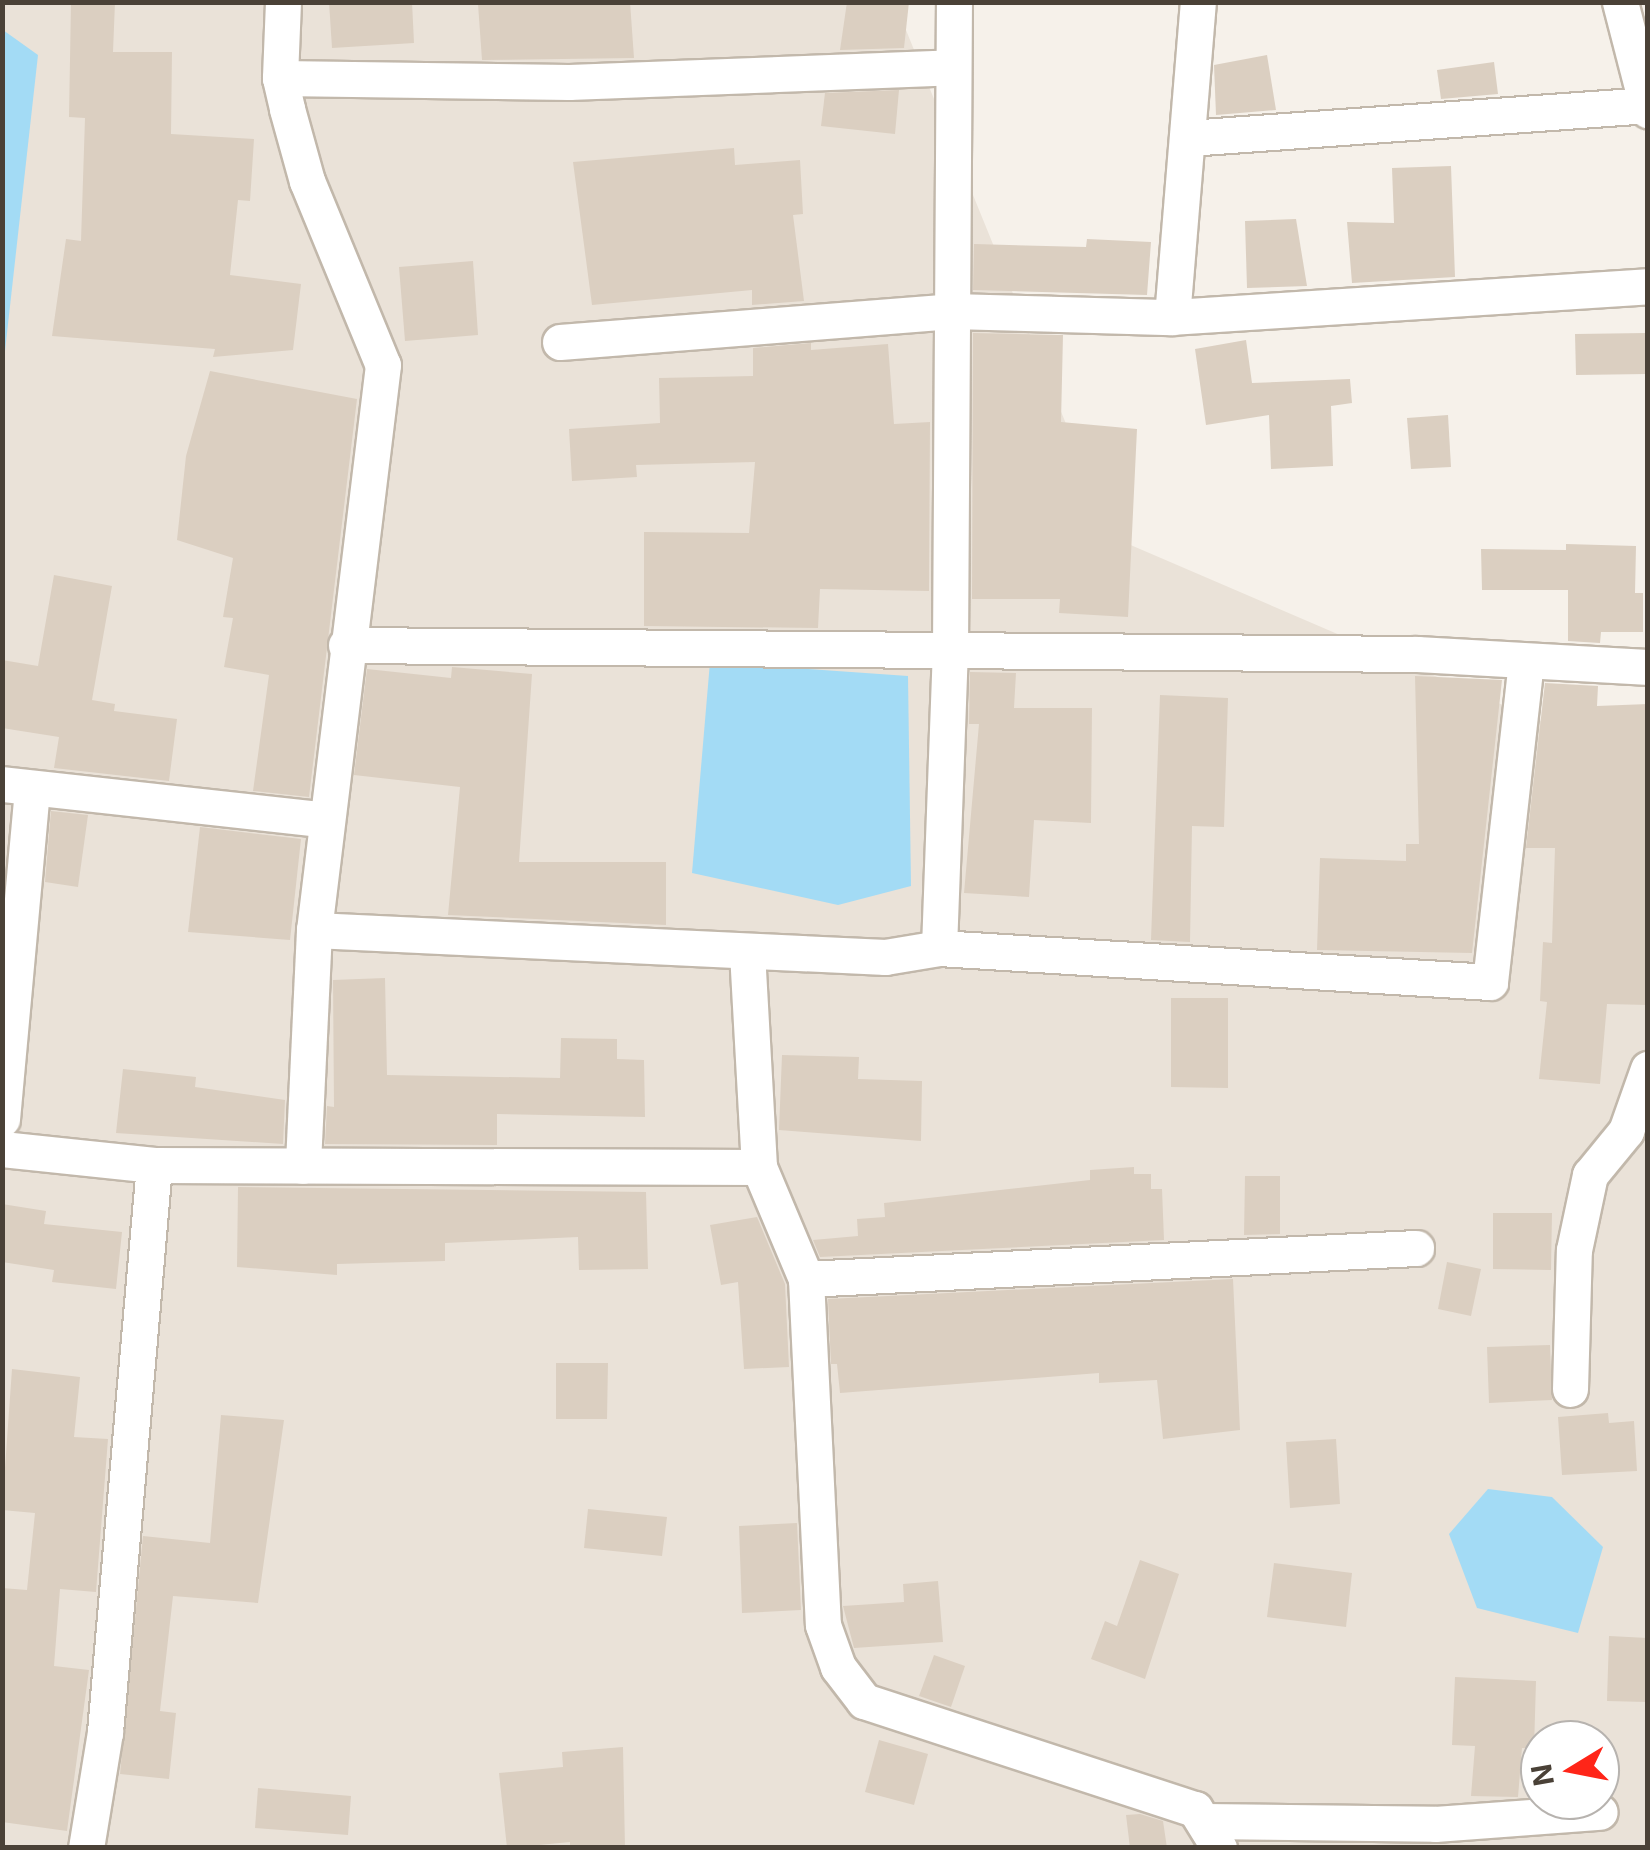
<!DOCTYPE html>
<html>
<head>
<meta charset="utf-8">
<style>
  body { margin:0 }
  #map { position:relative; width:1650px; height:1850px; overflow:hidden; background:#f6f1ea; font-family:Inter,sans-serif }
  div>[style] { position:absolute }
  .residential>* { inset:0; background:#eae2d8 }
  .water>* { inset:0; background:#a3dbf5 }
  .building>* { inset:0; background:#dbcfc1 }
  .roads { filter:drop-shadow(2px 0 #c2b8ab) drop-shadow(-2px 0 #c2b8ab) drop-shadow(0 2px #c2b8ab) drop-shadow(0 -2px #c2b8ab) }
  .street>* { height:35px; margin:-17.5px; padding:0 17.5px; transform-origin:17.5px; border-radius:17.5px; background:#fff }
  span { translate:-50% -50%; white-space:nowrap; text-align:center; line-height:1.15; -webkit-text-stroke:8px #fff; paint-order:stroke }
  .frame { position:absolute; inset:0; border:5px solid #4a4137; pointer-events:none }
  .north { position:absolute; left:1520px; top:1720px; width:100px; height:100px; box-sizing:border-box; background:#fff; border:2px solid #b7b3af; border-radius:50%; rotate:260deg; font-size:28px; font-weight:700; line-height:40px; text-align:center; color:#4a4137 }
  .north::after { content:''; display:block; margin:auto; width:35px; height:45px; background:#ff2518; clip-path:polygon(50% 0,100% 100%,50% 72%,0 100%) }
</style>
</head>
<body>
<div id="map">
  <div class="residential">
    <i style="clip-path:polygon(evenodd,3px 3px,895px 3px,1112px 537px,1647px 767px,1647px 1847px,3px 1848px,3px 3px,1540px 1740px,1600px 1740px,1600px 1800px,1540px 1800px,1540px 1740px)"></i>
  </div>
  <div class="water">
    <i style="clip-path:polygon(3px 30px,38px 55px,3px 369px)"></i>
    <i style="clip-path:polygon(710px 662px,908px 676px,911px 886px,838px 905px,692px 873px)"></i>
    <i style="clip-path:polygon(1488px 1489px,1552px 1497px,1603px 1547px,1578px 1633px,1477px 1608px,1449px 1534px)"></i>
  </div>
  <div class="building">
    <i style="clip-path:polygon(71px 2px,115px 2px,113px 52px,172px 52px,171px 134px,254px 139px,250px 201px,238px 200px,230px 275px,301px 284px,293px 350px,213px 357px,215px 349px,52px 336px,66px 239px,81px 241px,85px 118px,69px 117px)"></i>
    <i style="clip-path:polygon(329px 2px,412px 2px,414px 43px,332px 48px)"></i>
    <i style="clip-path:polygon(630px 2px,634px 58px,482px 60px,478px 4px)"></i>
    <i style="clip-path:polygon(847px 2px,909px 2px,904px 48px,840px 50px)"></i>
    <i style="clip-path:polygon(1267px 55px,1276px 110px,1216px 115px,1214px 65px)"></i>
    <i style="clip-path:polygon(1494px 62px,1498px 94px,1441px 99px,1437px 70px)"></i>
    <i style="clip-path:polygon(899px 90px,895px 134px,821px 126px,825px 93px)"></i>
    <i style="clip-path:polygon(734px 148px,735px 165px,800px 160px,803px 214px,793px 215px,804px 301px,752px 305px,752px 290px,592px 305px,573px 162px)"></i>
    <i style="clip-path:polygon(1451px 166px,1455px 277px,1352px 283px,1347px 222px,1394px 223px,1392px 168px)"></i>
    <i style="clip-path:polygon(1296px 219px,1307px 286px,1247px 288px,1245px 221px)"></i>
    <i style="clip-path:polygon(1087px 239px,1151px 242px,1147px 295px,973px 290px,974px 244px,1086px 247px)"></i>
    <i style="clip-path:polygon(473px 261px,478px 335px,405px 341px,399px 267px)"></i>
    <i style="clip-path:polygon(973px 333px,1063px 335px,1061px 422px,1137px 429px,1128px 617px,1059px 613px,1060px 599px,972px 599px)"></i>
    <i style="clip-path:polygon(1646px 333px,1647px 374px,1576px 375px,1575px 334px)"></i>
    <i style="clip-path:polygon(1246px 340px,1252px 383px,1350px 379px,1352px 403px,1331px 406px,1333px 466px,1271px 469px,1269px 415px,1206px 425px,1195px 349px)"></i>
    <i style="clip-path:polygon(811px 343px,811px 350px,888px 344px,894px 424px,930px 422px,929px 591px,820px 589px,818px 628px,644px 626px,644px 532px,749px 533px,755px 462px,636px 465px,637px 477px,572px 481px,569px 429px,660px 423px,659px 378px,753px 376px,753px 348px)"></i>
    <i style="clip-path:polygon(210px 371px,357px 399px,309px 797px,253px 791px,269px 675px,224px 667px,233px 618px,223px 617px,233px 558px,177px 540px,186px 456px)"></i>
    <i style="clip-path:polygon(1448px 415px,1451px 467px,1411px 469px,1407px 418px)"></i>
    <i style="clip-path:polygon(1566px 544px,1636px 546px,1635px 593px,1643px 593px,1643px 632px,1601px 632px,1600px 643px,1568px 641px,1568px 590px,1482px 590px,1481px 549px,1566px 550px)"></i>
    <i style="clip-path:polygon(54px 575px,112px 586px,92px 700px,115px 704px,114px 711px,177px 719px,169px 781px,54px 768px,59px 737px,2px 728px,2px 660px,38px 666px)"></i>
    <i style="clip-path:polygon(452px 667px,532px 674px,519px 862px,666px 862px,666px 925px,448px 915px,460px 787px,354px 775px,367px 669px,451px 678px)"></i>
    <i style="clip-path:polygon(970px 672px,1016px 673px,1014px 708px,1092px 708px,1091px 823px,1034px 820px,1029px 897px,964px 893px,979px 724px,969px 724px)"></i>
    <i style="clip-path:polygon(1415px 676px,1502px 680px,1472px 953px,1317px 950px,1320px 858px,1406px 861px,1406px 844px,1419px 844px)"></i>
    <i style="clip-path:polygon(1545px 683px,1598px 686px,1597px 706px,1648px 704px,1648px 1005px,1607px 1004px,1600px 1084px,1539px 1079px,1547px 1002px,1540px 1001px,1543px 942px,1552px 943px,1555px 848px,1526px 848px)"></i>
    <i style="clip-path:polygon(1160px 695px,1228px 698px,1224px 827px,1192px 826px,1190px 942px,1151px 940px)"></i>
    <i style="clip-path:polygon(51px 811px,88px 815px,78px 887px,45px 882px)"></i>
    <i style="clip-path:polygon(200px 827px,301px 839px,290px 940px,188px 932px)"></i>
    <i style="clip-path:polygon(385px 978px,387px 1075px,560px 1078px,561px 1038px,617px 1039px,617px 1059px,644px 1060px,645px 1117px,497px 1114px,497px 1145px,325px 1144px,327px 1106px,334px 1107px,333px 980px)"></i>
    <i style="clip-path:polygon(1171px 998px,1228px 998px,1228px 1088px,1171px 1087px)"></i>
    <i style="clip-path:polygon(782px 1055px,859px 1057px,858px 1079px,922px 1081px,921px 1141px,779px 1130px)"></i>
    <i style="clip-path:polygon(123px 1069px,196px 1077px,195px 1087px,285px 1100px,283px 1144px,116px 1133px)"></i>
    <i style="clip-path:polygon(1134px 1167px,1134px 1174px,1151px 1174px,1151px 1189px,1162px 1189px,1164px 1240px,820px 1257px,813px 1240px,858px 1236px,857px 1219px,885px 1217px,884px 1203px,1090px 1180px,1090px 1170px)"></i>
    <i style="clip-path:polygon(1245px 1176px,1280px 1176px,1280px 1234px,1244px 1235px)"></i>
    <i style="clip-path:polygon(238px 1187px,646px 1192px,648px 1269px,579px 1270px,578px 1237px,445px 1243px,445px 1261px,337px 1264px,337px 1275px,237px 1267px)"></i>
    <i style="clip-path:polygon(2px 1204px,46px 1211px,44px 1224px,122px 1232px,116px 1289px,52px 1282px,54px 1270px,2px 1262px)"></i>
    <i style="clip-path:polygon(1493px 1213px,1552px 1213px,1551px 1270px,1493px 1269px)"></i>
    <i style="clip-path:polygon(757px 1217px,785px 1284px,789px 1367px,744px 1369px,738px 1282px,721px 1285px,710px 1225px)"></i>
    <i style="clip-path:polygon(1447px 1262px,1481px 1269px,1471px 1316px,1438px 1309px)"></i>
    <i style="clip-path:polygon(1233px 1279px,1240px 1430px,1163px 1439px,1157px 1380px,1099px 1383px,1099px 1373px,840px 1393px,837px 1364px,831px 1364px,828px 1299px)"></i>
    <i style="clip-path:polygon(1550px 1345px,1552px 1400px,1489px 1403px,1487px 1347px)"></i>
    <i style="clip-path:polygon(556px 1363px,608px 1363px,607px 1419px,556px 1419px)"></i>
    <i style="clip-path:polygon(12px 1369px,80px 1377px,74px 1437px,108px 1439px,96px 1592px,60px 1589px,54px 1666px,89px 1670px,67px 1831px,2px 1822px,2px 1588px,27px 1590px,35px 1513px,2px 1510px)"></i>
    <i style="clip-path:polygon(1608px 1413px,1609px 1423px,1634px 1421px,1637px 1471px,1562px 1475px,1558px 1417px)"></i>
    <i style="clip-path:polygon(221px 1415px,284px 1420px,258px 1603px,173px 1596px,160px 1711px,176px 1713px,169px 1779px,120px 1774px,143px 1536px,210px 1543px)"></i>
    <i style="clip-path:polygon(1336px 1439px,1340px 1504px,1290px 1508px,1286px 1442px)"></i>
    <i style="clip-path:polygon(588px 1509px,667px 1517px,662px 1556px,584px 1548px)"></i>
    <i style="clip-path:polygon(797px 1523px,801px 1610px,742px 1613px,739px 1526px)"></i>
    <i style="clip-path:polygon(1140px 1560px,1179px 1574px,1145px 1679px,1091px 1659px,1105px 1621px,1117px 1626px)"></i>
    <i style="clip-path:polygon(1274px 1563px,1352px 1573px,1346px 1627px,1267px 1617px)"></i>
    <i style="clip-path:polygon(938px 1581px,943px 1642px,854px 1648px,843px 1606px,904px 1602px,903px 1584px)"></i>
    <i style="clip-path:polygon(1609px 1636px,1648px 1638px,1646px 1702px,1607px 1701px)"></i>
    <i style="clip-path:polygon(934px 1655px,965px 1666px,951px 1707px,919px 1696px)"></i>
    <i style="clip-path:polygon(1455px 1677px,1536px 1681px,1534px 1749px,1522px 1748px,1518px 1797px,1471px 1796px,1475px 1746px,1452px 1745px)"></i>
    <i style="clip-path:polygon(879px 1740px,928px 1754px,914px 1805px,865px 1792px)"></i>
    <i style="clip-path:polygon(623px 1747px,625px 1848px,570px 1848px,570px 1842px,507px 1848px,499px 1773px,563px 1767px,562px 1752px)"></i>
    <i style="clip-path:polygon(258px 1788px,351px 1796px,348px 1835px,255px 1828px)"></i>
    <i style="clip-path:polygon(1140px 1814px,1163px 1821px,1167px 1848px,1130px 1848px,1126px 1815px)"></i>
  </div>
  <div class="roads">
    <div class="street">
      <i style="left:283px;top:2px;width:76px;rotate:92.3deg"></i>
      <i style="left:280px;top:78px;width:32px;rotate:77deg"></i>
      <i style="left:287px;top:109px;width:75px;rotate:74.5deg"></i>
      <i style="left:307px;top:181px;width:199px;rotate:67.6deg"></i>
      <i style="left:383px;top:365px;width:569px;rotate:96.96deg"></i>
      <i style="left:314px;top:930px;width:236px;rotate:92.7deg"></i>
      <i style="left:1620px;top:2px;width:112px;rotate:75.5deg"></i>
      <i style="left:280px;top:78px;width:289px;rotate:0.8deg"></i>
      <i style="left:569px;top:82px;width:384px;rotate:-2.2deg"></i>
      <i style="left:1188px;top:138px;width:460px;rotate:-4.1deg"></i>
      <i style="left:1172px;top:317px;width:477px;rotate:-3.7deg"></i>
      <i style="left:560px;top:342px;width:393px;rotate:-4.5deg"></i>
      <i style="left:952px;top:311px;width:220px;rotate:1.6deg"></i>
      <i style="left:1172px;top:317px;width:316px;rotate:-85.3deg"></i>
      <i style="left:346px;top:645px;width:1071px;rotate:0.48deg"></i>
      <i style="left:1417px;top:654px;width:231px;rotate:3.2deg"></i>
      <i style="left:2px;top:784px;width:326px;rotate:6.3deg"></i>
      <i style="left:314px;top:930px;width:572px;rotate:2.71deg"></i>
      <i style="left:885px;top:957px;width:55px;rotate:-9.5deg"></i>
      <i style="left:939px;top:948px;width:552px;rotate:3.53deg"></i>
      <i style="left:1490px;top:982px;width:323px;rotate:-83.6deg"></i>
      <i style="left:939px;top:948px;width:297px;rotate:-87.9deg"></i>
      <i style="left:950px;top:651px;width:649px;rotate:-89.65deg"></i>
      <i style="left:747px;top:952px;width:215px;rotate:86.8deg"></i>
      <i style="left:759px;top:1167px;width:121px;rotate:67.2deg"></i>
      <i style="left:806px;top:1279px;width:346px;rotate:87.2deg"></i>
      <i style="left:823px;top:1625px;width:45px;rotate:70.3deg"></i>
      <i style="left:838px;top:1667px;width:43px;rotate:52.6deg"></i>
      <i style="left:864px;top:1701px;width:348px;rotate:18.1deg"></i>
      <i style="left:1195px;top:1809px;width:46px;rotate:58.4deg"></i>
      <i style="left:2px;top:1119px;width:330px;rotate:-84.8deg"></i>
      <i style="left:2px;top:1149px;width:153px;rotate:6deg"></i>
      <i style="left:154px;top:1165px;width:605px;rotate:0.19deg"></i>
      <i style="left:806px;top:1279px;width:611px;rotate:-2.91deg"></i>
      <i style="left:1570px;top:1389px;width:139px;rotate:-88.4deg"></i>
      <i style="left:1574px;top:1250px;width:77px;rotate:-78deg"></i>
      <i style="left:1590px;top:1175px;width:57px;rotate:-50.7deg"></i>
      <i style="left:1626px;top:1131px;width:66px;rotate:-70.5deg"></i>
      <i style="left:1205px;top:1821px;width:230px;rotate:0.7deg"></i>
      <i style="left:1435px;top:1824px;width:165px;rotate:-4.2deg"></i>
      <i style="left:86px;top:1848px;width:118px;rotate:-80.7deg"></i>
      <i style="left:105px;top:1732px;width:569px;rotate:-85.06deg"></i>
    </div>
  </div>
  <div class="frame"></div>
  <div class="north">N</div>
</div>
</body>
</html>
